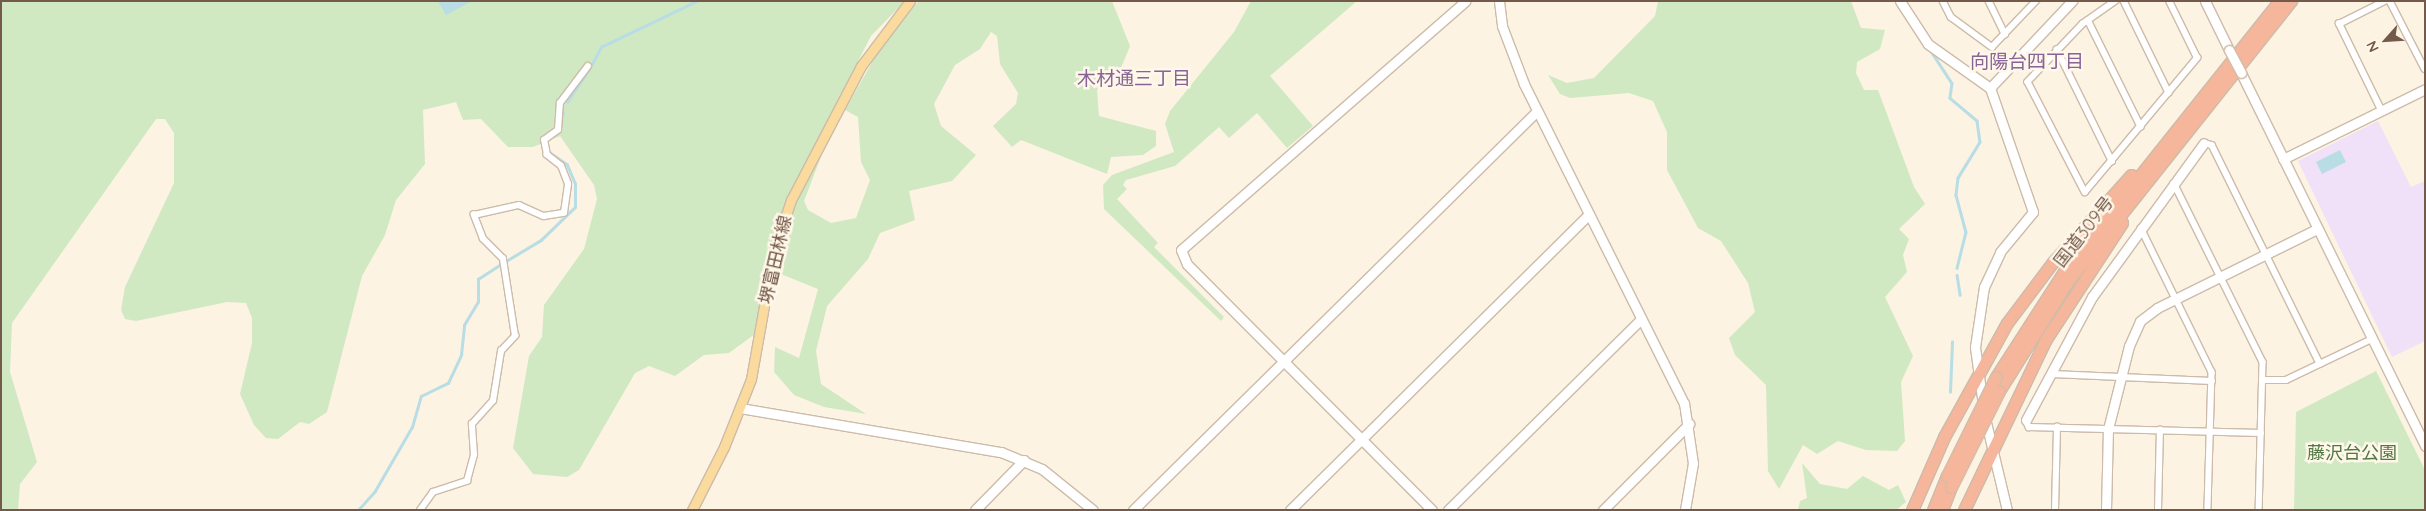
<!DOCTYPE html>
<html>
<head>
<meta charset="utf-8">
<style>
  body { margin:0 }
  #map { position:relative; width:2426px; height:511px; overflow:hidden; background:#fcf3e3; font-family:Quicksand,"Noto Sans JP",sans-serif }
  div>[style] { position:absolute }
  .education>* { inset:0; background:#f0e0f8 }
  .green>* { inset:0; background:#d0e9c2 }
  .water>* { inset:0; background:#b8dde5 }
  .stream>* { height:2.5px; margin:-1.25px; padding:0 1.25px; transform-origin:1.25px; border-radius:1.25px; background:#b8dde5 }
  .roads { filter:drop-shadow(1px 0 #cdbbaa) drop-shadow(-1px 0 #cdbbaa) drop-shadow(0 1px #cdbbaa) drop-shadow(0 -1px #cdbbaa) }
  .street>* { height:5.5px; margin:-2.75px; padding:0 2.75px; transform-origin:2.75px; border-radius:2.75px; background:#fff }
  .secondary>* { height:9px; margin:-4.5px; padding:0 4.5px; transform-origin:4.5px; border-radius:4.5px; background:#fff }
  .primary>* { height:9px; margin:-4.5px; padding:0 4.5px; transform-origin:4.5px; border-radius:4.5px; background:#fadb9d }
  .highway>* { height:11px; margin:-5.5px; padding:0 5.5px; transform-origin:5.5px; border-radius:5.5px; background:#f5b69b }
  .bridges { filter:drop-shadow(1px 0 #d2bdaa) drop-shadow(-1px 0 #d2bdaa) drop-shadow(0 1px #d2bdaa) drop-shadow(0 -1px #d2bdaa) }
  .secondary-bridge>* { height:9px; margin:-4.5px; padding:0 4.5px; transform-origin:4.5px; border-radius:4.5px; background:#fff }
  .highway-bridge>* { height:11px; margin:-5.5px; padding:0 5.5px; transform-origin:5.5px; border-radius:5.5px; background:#f5b69b }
  span { translate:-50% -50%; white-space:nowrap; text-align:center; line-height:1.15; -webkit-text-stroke:5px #fff7e9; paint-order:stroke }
  .street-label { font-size:18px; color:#745a4a }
  .park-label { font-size:18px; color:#507942 }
  .neighbourhood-label { font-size:19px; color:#886597 }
  .frame { position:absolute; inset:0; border:2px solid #745a4a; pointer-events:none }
  .north { position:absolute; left:2361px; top:15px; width:50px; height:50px; -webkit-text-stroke:4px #fff7e9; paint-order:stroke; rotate:244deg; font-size:14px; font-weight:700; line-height:20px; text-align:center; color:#745a4a }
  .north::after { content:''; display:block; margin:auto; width:18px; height:22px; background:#745a4a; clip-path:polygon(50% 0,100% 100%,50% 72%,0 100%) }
</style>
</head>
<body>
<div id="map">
  <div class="education">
    <i style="clip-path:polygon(2378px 121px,2411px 187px,2425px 181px,2425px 341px,2392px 357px,2298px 161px)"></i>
  </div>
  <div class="green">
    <i style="clip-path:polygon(1px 1px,905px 1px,871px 36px,805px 164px,775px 231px,755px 334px,729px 353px,704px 355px,675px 376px,649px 366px,635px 373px,579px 470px,567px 477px,533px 474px,513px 448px,529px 356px,542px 337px,544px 305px,584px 249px,597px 199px,594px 185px,560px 136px,533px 147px,508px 147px,481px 119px,463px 120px,456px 102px,423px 110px,425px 164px,396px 200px,385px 235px,362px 276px,327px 412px,309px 424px,300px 422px,278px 439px,266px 438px,254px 425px,240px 394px,252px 343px,252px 318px,246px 303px,227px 302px,136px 321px,125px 319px,121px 310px,125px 287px,174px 183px,174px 133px,165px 119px,156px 119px,12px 323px,10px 372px,37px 462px,20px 484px,18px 510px,1px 510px)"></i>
    <i style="clip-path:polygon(919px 1px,1112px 1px,1130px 46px,1118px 75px,1097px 90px,1099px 116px,1156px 131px,1156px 146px,1143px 155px,1111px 157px,1107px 174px,1021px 140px,1012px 147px,993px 126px,1016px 104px,1018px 93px,1000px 64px,997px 36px,991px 32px,980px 49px,955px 65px,934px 104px,941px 126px,976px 155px,952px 181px,909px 191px,915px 220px,880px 233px,868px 259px,827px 306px,816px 351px,821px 384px,866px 414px,824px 407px,794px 395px,774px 372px,775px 347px,799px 358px,818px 289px,776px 272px,783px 242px,791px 213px,822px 154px,804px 201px,808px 210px,831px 223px,856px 218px,870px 180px,861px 162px,858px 117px,845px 110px,883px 43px)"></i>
    <i style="clip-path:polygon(1251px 1px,1357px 1px,1270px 76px,1313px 126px,1287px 148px,1257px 113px,1229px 138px,1219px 127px,1175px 166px,1126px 180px,1123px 185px,1127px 189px,1117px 199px,1158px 243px,1154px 247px,1224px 317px,1221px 321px,1104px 209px,1103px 185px,1112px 175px,1174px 152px,1165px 124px,1170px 111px,1234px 32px)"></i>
    <i style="clip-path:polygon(1658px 1px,1851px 1px,1861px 28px,1885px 30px,1880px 49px,1857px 62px,1856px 73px,1864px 90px,1878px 90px,1914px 187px,1925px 204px,1899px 229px,1909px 239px,1903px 255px,1907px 272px,1885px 297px,1913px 356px,1901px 382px,1905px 441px,1897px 451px,1866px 450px,1838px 441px,1817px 454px,1803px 445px,1779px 489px,1768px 471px,1766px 385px,1735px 355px,1729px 338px,1755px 312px,1748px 283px,1721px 241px,1698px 228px,1667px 170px,1667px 132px,1653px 101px,1629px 93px,1570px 98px,1560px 94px,1548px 75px,1567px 83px,1594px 78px,1655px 16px)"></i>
    <i style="clip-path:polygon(2376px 371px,2425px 470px,2425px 510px,2294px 510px,2296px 412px)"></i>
    <i style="clip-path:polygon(1802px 463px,1820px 484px,1847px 489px,1863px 476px,1889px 490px,1898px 485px,1906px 502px,1896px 510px,1798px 510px,1800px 501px,1807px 498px)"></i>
  </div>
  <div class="water">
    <i style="clip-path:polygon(438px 1px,472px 1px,446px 15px)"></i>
    <i style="clip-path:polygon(2340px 150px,2346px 162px,2322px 174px,2316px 162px)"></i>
  </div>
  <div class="stream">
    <i style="left:1931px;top:51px;width:38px;rotate:57deg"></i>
    <i style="left:1952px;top:83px;width:15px;rotate:98deg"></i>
    <i style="left:1950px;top:98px;width:35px;rotate:40deg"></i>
    <i style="left:1977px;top:121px;width:21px;rotate:82deg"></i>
    <i style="left:1980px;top:142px;width:42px;rotate:121.4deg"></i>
    <i style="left:1958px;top:178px;width:17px;rotate:97deg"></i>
    <i style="left:1956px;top:195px;width:38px;rotate:75deg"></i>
    <i style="left:1966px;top:232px;width:37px;rotate:104deg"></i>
    <i style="left:592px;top:64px;width:19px;rotate:-62deg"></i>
    <i style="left:601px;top:47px;width:106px;rotate:-25.6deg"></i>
    <i style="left:567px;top:102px;width:40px;rotate:-56deg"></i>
    <i style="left:559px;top:132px;width:20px;rotate:-79deg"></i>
    <i style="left:506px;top:261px;width:41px;rotate:-31deg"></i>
    <i style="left:541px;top:240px;width:47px;rotate:-44.1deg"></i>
    <i style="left:575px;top:207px;width:23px;rotate:-90deg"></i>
    <i style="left:575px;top:184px;width:21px;rotate:-113deg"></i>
    <i style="left:567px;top:165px;width:24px;rotate:-145deg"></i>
    <i style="left:1957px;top:275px;width:20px;rotate:81deg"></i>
    <i style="left:1950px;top:392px;width:50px;rotate:-87.7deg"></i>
    <i style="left:358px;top:510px;width:25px;rotate:-48deg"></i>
    <i style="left:375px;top:491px;width:74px;rotate:-60deg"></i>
    <i style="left:412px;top:427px;width:32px;rotate:-74deg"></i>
    <i style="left:421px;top:396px;width:30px;rotate:-26deg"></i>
    <i style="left:448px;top:383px;width:31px;rotate:-65deg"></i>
    <i style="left:461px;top:355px;width:30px;rotate:-84deg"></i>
    <i style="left:464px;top:325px;width:27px;rotate:-59deg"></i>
    <i style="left:478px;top:302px;width:23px;rotate:-90deg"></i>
    <i style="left:478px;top:279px;width:30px;rotate:-33deg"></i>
  </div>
  <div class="roads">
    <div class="street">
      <i style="left:1943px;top:1px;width:18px;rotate:63deg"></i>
      <i style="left:1951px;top:17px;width:51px;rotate:36.2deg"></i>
      <i style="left:1992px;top:47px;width:64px;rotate:-46.3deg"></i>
      <i style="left:1989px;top:1px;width:37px;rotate:64deg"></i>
      <i style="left:2116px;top:1px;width:40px;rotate:145.1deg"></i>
      <i style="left:2083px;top:24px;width:80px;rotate:133.5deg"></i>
      <i style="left:2028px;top:82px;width:124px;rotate:62.6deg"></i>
      <i style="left:2085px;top:192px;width:175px;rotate:-50.1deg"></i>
      <i style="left:2197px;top:58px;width:64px;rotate:-116.2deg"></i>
      <i style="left:2124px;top:1px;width:102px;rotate:63.9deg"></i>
      <i style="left:2390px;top:1px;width:76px;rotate:62.8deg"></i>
      <i style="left:2088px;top:20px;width:119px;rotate:63.6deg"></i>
      <i style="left:2057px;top:49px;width:125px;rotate:63.8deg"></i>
      <i style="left:2381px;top:110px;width:96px;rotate:-116deg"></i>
      <i style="left:2339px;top:24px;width:51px;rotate:-26.6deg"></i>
      <i style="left:2204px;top:143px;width:8px;rotate:14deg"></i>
      <i style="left:2212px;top:145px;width:244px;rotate:63.7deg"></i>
      <i style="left:2174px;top:183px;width:200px;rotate:63.6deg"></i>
      <i style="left:2263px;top:362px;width:148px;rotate:91.5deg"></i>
      <i style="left:2141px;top:228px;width:161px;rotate:63.8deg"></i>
      <i style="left:2212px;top:372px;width:138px;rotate:91.7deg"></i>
      <i style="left:2052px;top:374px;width:160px;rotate:2.5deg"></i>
      <i style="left:2262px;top:380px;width:24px"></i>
      <i style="left:2286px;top:380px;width:95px;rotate:-25.5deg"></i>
      <i style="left:2026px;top:420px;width:8px;rotate:67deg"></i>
      <i style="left:2029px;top:427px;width:232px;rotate:1.5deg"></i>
      <i style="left:420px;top:510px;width:22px;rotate:-54deg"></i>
      <i style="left:433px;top:492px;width:36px;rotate:-18deg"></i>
      <i style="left:467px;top:481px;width:27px;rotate:-75deg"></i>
      <i style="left:474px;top:455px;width:31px;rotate:-94deg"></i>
      <i style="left:472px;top:424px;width:31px;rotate:-48deg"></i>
      <i style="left:493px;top:401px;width:51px;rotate:-80.9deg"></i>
      <i style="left:501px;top:351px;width:21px;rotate:-47deg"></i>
      <i style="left:515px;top:336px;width:78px;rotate:-98.9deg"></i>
      <i style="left:503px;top:259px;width:28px;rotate:-135deg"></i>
      <i style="left:483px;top:239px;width:26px;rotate:-111deg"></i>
      <i style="left:474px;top:215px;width:46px;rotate:-12.5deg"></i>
      <i style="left:519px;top:205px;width:27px;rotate:24deg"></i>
      <i style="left:544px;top:216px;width:20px;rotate:-9deg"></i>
      <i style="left:564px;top:213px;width:29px;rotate:-82deg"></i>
      <i style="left:568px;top:184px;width:19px;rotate:-111deg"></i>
      <i style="left:561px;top:166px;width:18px;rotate:-142deg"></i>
      <i style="left:547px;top:155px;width:15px;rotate:-101deg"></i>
      <i style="left:544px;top:140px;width:17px;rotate:-36deg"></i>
      <i style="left:558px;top:130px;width:27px;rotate:-86deg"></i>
      <i style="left:560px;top:103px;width:46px;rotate:-52.9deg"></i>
      <i style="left:2055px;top:510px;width:83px;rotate:-88.6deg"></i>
      <i style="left:2158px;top:510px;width:80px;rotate:-88.6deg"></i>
    </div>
    <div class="secondary">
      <i style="left:1499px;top:1px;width:25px;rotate:83deg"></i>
      <i style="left:1502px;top:26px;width:62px;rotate:69.2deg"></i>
      <i style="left:1524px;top:84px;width:357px;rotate:63.4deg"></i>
      <i style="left:1684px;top:403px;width:61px;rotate:81.5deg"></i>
      <i style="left:1693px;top:463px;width:48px;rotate:99.7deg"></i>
      <i style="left:1900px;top:1px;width:51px;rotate:56.9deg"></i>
      <i style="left:1928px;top:44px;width:76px;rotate:35.4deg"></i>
      <i style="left:2205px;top:1px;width:55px;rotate:63.9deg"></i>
      <i style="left:2241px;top:73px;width:416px;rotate:63.7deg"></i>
      <i style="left:2283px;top:159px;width:158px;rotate:-26.2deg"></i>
      <i style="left:1983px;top:405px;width:59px;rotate:-97.9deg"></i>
      <i style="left:1975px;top:347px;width:61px;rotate:-81.5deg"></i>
      <i style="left:1984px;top:287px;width:38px;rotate:-65deg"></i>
      <i style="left:2000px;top:252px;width:52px;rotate:-50.5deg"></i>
      <i style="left:2033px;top:212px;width:131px;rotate:-109.1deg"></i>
      <i style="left:1990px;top:88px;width:120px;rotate:-46.7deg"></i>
      <i style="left:740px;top:408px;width:265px;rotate:9.6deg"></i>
      <i style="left:1001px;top:452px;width:44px;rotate:22.5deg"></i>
      <i style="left:1042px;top:469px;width:65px;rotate:38.8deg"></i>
      <i style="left:1985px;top:418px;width:95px;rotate:76.6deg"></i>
      <i style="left:2026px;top:420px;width:140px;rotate:-61.8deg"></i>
      <i style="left:2092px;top:297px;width:190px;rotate:-54deg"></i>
      <i style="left:975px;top:510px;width:70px;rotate:-45.6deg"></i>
      <i style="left:1133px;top:510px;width:568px;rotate:-44.64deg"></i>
      <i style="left:1290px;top:510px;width:419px;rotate:-44.7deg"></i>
      <i style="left:1432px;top:510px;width:347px;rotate:-134.9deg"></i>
      <i style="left:1187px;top:264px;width:15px;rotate:-113deg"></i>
      <i style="left:1181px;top:250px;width:378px;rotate:-41.2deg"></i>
      <i style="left:1448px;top:510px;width:272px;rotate:-44.7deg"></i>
      <i style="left:1603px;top:510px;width:122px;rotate:-45deg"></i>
      <i style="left:2106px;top:510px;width:81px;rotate:-88.6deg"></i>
      <i style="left:2108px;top:429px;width:86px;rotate:-75.8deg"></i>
      <i style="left:2129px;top:346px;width:27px;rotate:-66deg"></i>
      <i style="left:2140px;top:321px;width:21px;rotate:-37deg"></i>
      <i style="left:2157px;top:308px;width:178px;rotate:-26.3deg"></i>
    </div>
    <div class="primary">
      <i style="left:692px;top:510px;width:71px;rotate:-63.1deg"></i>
      <i style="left:724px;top:447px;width:73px;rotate:-68.3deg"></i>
      <i style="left:751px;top:379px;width:131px;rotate:-79.9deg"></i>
      <i style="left:774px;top:250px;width:53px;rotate:-71.2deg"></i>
      <i style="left:791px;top:200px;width:151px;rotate:-62.4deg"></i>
      <i style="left:861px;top:66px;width:81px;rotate:-53deg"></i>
    </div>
    <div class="highway">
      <i style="left:1996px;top:377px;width:131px;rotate:-57.2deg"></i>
      <i style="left:2067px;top:267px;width:340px;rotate:-51.4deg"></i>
      <i style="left:1999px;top:391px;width:130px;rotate:-57.9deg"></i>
      <i style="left:2068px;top:281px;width:358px;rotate:-51.5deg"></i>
      <i style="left:1912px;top:510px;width:80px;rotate:-66.3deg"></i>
      <i style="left:1944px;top:437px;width:130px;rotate:-61.1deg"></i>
      <i style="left:2007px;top:323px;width:76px;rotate:-53deg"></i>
      <i style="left:2053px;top:262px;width:117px;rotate:-48.1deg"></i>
      <i style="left:1933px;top:510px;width:37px;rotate:-68deg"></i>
      <i style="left:1942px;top:510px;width:25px;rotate:-69deg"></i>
      <i style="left:1964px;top:510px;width:190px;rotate:-64.4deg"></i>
      <i style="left:2046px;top:339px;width:139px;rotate:-56.8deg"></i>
    </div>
  </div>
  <div class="bridges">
    <div class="secondary-bridge">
      <i style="left:2229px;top:50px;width:26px;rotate:62deg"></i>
    </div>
    <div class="highway-bridge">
      <i style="left:1947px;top:476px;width:110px;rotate:-63.7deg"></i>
      <i style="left:1951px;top:487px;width:107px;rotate:-63.4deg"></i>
    </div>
  </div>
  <div class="street-label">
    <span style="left:2084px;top:232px;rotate:-52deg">国道309号</span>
    <span style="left:776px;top:260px;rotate:-77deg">堺富田林線</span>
  </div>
  <div class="park-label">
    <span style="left:2352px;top:453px">藤沢台公園</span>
  </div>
  <div class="neighbourhood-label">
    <span style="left:2027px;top:62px">向陽台四丁目</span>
    <span style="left:1134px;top:79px">木材通三丁目</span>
  </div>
  <div class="frame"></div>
  <div class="north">N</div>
</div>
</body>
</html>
